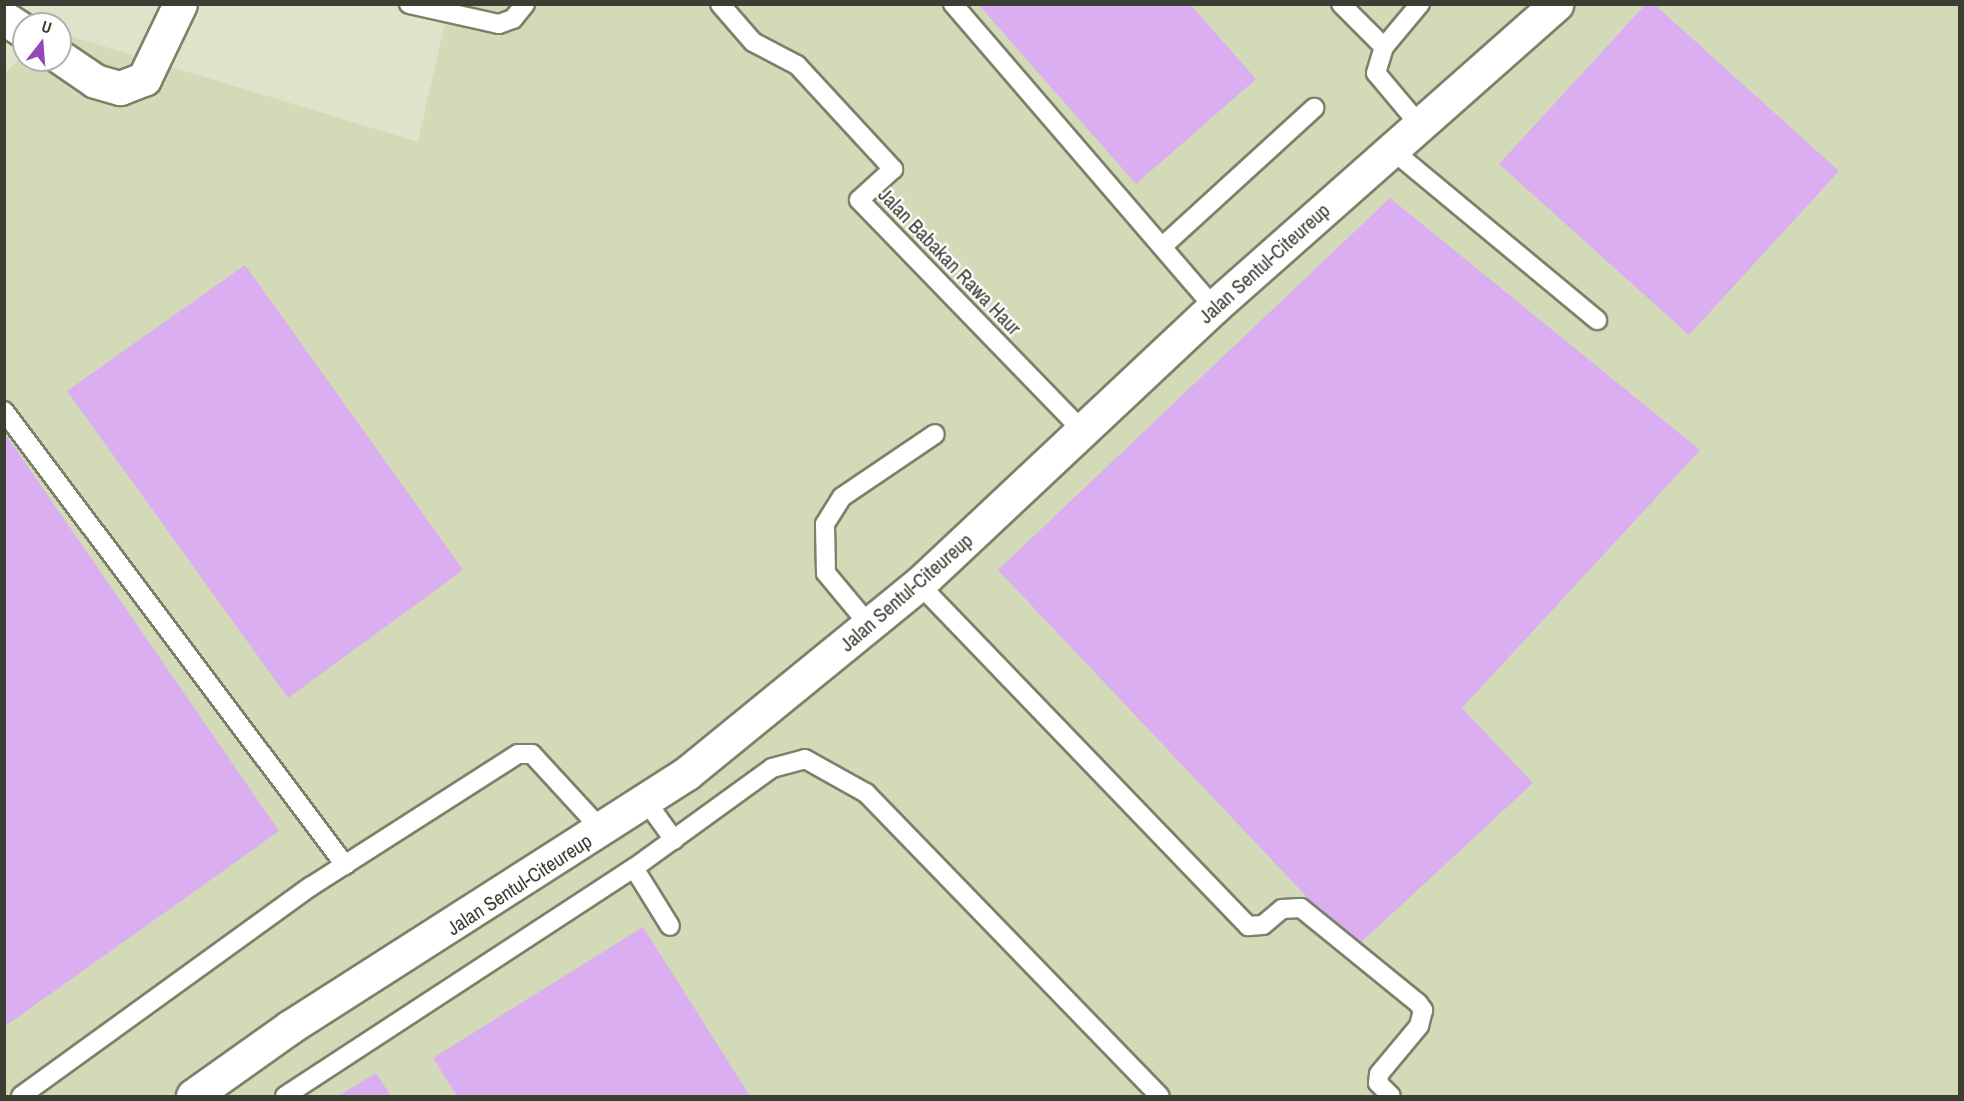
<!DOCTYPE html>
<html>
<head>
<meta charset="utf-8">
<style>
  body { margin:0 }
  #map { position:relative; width:1964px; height:1101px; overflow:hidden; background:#dee4ca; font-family:"Archivo Narrow",sans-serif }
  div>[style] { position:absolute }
  .built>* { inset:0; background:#d3dab8 }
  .building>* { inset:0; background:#daaef1 }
  .roads { filter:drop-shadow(2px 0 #7c8169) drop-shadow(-2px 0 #7c8169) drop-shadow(0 2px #7c8169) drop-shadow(0 -2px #7c8169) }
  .lane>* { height:18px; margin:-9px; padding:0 9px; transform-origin:9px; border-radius:9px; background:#fff }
  .street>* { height:33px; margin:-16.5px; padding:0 16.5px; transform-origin:16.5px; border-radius:16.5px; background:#fff }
  .secondary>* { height:33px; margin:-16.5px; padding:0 16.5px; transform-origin:16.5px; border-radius:16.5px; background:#fff }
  span { translate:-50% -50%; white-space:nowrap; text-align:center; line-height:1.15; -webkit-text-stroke:4.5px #fff; paint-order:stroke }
  .street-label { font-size:20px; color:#3b3e33 }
  .frame { position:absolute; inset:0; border:6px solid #3b3e33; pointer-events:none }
  .north { position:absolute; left:12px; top:12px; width:60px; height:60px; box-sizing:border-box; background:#fff; border:2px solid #b1b2ad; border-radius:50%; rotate:17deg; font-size:16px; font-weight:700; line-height:24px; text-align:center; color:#3b3e33 }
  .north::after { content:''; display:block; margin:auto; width:21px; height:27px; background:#9447b8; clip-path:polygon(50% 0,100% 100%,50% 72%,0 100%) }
</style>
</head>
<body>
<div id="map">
  <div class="built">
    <i style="clip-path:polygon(449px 5px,1959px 5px,1959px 1096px,5px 1096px,5px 73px,24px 54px,24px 60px,60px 60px,60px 33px,418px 142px)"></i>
  </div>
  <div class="building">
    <i style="clip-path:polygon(978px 4px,1190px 4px,1256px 79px,1136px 184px)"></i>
    <i style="clip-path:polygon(1645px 5px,1655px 5px,1839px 171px,1689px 335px,1499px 164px)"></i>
    <i style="clip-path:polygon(1390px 198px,1700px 450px,1462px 708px,1533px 783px,1355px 948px,998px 570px)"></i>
    <i style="clip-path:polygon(245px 265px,463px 570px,288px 698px,67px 391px)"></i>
    <i style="clip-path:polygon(4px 432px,279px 831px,4px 1027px)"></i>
    <i style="clip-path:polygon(643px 927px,750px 1096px,457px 1096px,433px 1058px)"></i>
    <i style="clip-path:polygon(376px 1073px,391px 1096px,338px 1096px)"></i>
  </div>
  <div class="roads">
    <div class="lane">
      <i style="left:409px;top:4px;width:92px;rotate:12.5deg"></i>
      <i style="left:499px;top:24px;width:15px;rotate:-20deg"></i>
      <i style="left:513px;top:19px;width:19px;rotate:-51deg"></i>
      <i style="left:720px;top:4px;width:50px;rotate:49deg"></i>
      <i style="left:753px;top:42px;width:50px;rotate:27.6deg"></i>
      <i style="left:797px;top:65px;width:142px;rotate:47.3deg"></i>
      <i style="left:893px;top:169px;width:46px;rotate:137.6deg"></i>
      <i style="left:859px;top:200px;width:322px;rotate:45.9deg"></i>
      <i style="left:953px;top:4px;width:400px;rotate:49.3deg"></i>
      <i style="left:1341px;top:4px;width:61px;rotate:45deg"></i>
      <i style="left:1418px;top:123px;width:65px;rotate:-130deg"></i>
      <i style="left:1376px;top:73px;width:27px;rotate:-73deg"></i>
      <i style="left:1384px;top:47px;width:56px;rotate:-50.1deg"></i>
      <i style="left:1391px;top:149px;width:268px;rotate:39.7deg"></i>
      <i style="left:1163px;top:246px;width:205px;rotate:-42.4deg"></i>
      <i style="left:4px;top:411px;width:568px;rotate:53.09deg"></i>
      <i style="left:919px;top:584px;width:475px;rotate:46.1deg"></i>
      <i style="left:1248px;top:926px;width:15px;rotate:-4deg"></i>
      <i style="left:1263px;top:925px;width:25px;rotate:-40deg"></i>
      <i style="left:1282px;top:909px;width:19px;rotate:-3deg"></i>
      <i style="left:1301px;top:908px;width:151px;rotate:39.1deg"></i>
      <i style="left:1418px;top:1003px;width:9px;rotate:54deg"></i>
      <i style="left:1423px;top:1010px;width:16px;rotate:104deg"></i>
      <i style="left:1419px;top:1026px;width:62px;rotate:129.8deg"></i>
      <i style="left:1379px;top:1074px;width:9px;rotate:96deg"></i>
      <i style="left:1378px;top:1083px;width:18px;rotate:45deg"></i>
      <i style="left:870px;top:626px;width:69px;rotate:-129.7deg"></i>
      <i style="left:826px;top:573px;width:49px;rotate:-91.2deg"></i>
      <i style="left:825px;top:524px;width:32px;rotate:-58deg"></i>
      <i style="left:842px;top:497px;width:112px;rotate:-34.1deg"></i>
      <i style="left:646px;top:801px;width:48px;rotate:54.3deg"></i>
      <i style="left:634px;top:868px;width:68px;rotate:58.2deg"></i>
      <i style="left:21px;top:1096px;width:357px;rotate:-35.9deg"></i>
      <i style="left:310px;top:887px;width:247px;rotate:-32.6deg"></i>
      <i style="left:518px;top:754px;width:14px"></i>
      <i style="left:532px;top:754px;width:103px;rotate:47.4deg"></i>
      <i style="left:285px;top:1096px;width:417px;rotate:-33.2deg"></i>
      <i style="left:634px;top:868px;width:170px;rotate:-35.9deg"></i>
      <i style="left:772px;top:768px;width:34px;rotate:-15deg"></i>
      <i style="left:805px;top:759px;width:70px;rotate:29.1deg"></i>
      <i style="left:866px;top:793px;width:422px;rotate:45.9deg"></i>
    </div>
    <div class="street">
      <i style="left:4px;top:18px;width:24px;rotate:33deg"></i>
      <i style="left:60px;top:57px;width:42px;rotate:34.4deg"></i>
      <i style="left:95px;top:81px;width:26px;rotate:16deg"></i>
      <i style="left:120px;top:88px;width:26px;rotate:-21deg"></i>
      <i style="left:144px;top:79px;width:83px;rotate:-64.4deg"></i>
    </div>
    <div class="secondary">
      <i style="left:193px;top:1096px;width:119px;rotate:-35.4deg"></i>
      <i style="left:290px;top:1027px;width:471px;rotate:-32.6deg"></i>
      <i style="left:687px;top:773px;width:299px;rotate:-39.2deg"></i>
      <i style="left:919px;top:584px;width:405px;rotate:-43.2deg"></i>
      <i style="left:1214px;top:307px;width:457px;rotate:-41.5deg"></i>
    </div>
  </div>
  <div class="street-label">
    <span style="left:950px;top:261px;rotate:46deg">Jalan Babakan Rawa Haur</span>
    <span style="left:1264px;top:263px;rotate:-42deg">Jalan Sentul-Citeureup</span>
    <span style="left:906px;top:592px;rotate:-41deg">Jalan Sentul-Citeureup</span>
    <span style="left:519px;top:884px;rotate:-33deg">Jalan Sentul-Citeureup</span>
  </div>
  <div class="frame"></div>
  <div class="north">U</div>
</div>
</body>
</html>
